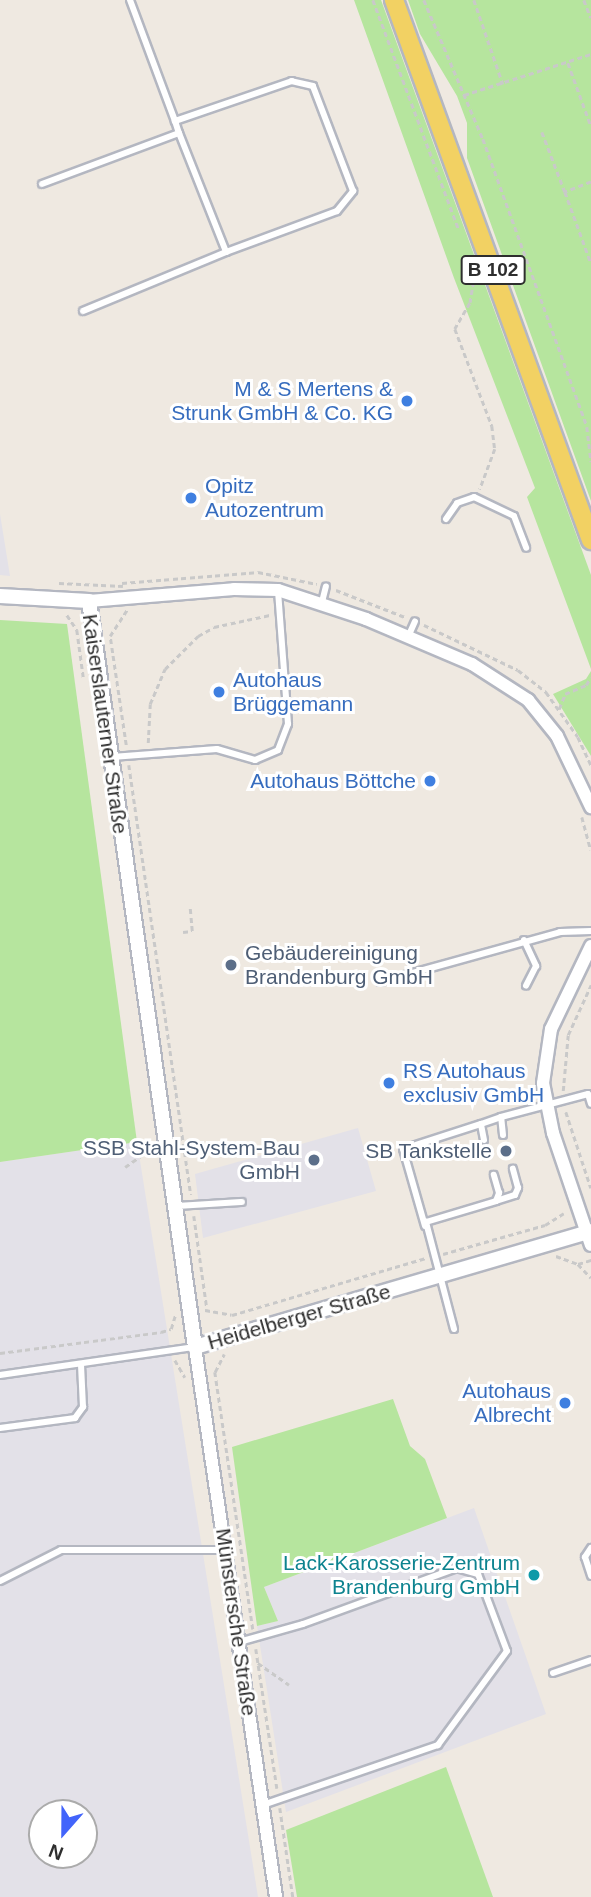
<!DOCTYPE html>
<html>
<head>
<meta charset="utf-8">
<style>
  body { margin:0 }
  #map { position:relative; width:591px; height:1897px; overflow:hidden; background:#efe9e1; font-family:Arial,sans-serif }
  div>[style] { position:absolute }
  .industrial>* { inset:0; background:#e3e1e8 }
  .green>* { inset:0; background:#b6e59e }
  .path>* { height:2.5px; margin-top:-1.25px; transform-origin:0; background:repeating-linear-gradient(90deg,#c9c9c9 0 5px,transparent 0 8.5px) }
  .roads { filter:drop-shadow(2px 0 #b4b7c1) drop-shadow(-2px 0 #b4b7c1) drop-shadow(0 2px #b4b7c1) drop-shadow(0 -2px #b4b7c1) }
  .service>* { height:6px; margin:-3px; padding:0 3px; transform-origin:3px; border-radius:3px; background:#fff }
  .minor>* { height:12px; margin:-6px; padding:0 6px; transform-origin:6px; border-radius:6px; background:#fff }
  .tertiary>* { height:14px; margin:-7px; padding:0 7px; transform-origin:7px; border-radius:7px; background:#fff }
  .primary>* { height:18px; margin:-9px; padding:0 9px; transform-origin:9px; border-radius:9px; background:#f2d163 }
  .dots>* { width:19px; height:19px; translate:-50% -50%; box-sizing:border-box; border:4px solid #fff; border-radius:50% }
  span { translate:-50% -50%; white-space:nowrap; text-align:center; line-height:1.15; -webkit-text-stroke:6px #fff; paint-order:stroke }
  .shield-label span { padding:2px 5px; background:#fff; border:2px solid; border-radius:5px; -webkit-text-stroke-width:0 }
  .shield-label { font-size:19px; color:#2e2e2e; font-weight:700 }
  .shop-label { font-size:21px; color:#366cbe }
  .right { translate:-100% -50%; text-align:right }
  .left { translate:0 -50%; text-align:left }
  .street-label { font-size:21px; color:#2e2e2e }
  .service-label { font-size:21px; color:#4e5e75 }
  .culture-label { font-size:21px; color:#0d838f }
  .north { position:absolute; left:28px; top:1799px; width:70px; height:70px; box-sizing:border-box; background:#fff; border:2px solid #ababab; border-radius:50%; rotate:201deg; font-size:19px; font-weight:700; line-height:28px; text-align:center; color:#2e2e2e }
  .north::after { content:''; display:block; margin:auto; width:24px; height:32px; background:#4264fb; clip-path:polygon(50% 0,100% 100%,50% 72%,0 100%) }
</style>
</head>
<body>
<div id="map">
  <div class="industrial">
    <i style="clip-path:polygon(0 514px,10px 576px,0 575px)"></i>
    <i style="clip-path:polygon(358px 1128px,376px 1191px,203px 1238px,195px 1174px)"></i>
    <i style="clip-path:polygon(evenodd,137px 1142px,258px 1897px,0 1897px,0 1162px,137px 1142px,42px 1813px,84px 1813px,84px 1855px,42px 1855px,42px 1813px)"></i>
    <i style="clip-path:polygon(474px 1508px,546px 1714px,286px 1812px,257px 1626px,278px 1621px,264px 1587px)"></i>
  </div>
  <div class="green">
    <i style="clip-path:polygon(354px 0,381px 0,591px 575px,591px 669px,527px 497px,535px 488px,454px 278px)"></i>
    <i style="clip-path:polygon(408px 0,591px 0,591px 501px,467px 158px,467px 123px,457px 96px,420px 34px)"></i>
    <i style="clip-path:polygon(0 620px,67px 624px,137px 1142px,0 1162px)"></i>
    <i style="clip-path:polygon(591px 671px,591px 756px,553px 694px,586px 679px)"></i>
    <i style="clip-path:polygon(393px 1399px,410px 1446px,425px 1459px,447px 1518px,264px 1587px,278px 1621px,257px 1626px,232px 1447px)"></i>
    <i style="clip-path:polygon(446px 1767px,493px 1897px,297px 1897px,286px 1830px)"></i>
  </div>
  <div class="path">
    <i style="left:373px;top:0;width:246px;rotate:69.5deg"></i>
    <i style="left:424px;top:0;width:151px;rotate:67deg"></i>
    <i style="left:483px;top:139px;width:306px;rotate:70.1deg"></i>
    <i style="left:587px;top:427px;width:35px;rotate:83deg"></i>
    <i style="left:474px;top:0;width:89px;rotate:71deg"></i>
    <i style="left:584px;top:0;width:19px;rotate:69deg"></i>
    <i style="left:568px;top:63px;width:67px;rotate:69.9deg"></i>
    <i style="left:464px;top:95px;width:133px;rotate:-17.9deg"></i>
    <i style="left:542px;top:132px;width:64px;rotate:69deg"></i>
    <i style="left:591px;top:182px;width:28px;rotate:159deg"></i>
    <i style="left:565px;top:192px;width:76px;rotate:69.9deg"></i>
    <i style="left:475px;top:273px;width:30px;rotate:99deg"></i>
    <i style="left:470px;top:303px;width:30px;rotate:120deg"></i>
    <i style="left:455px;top:329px;width:104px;rotate:69.1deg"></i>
    <i style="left:492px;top:426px;width:23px;rotate:83deg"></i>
    <i style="left:495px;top:449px;width:43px;rotate:110.6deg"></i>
    <i style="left:59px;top:583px;width:64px;rotate:2.7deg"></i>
    <i style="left:122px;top:583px;width:136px;rotate:-4.6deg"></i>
    <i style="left:258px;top:572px;width:60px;rotate:11.5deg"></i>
    <i style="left:336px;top:590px;width:74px;rotate:21.4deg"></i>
    <i style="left:67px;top:615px;width:18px;rotate:56deg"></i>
    <i style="left:77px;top:630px;width:51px;rotate:82.2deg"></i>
    <i style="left:424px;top:625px;width:104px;rotate:25.6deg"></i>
    <i style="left:518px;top:670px;width:36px;rotate:38deg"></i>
    <i style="left:546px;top:692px;width:55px;rotate:54.6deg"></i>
    <i style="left:578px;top:737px;width:31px;rotate:65deg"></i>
    <i style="left:559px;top:709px;width:16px;rotate:-68deg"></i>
    <i style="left:565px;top:694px;width:23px;rotate:-23deg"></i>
    <i style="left:586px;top:685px;width:9px;rotate:-58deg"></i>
    <i style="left:148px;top:743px;width:39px;rotate:-87deg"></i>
    <i style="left:150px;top:704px;width:38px;rotate:-67deg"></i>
    <i style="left:165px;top:669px;width:47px;rotate:-45deg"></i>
    <i style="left:198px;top:636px;width:18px;rotate:-29deg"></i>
    <i style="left:214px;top:627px;width:57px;rotate:-12.1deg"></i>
    <i style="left:126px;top:745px;width:110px;rotate:-98.4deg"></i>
    <i style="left:110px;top:636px;width:31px;rotate:-57deg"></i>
    <i style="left:129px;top:765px;width:434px;rotate:81.8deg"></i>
    <i style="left:582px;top:817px;width:34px;rotate:75deg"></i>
    <i style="left:183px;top:932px;width:9px;rotate:-6deg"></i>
    <i style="left:192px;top:931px;width:23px;rotate:-95deg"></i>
    <i style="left:563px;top:1091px;width:56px;rotate:-84.9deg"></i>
    <i style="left:568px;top:1035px;width:55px;rotate:-65.3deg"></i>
    <i style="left:566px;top:1112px;width:80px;rotate:71.8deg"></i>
    <i style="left:125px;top:1167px;width:32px;rotate:-35deg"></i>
    <i style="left:194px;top:1216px;width:94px;rotate:82deg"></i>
    <i style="left:443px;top:1254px;width:106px;rotate:-15.9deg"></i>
    <i style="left:545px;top:1225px;width:22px;rotate:-32deg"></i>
    <i style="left:556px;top:1256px;width:23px;rotate:20deg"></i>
    <i style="left:578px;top:1264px;width:19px;rotate:47deg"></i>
    <i style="left:578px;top:1264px;width:14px;rotate:-17deg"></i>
    <i style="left:205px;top:1310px;width:27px;rotate:10deg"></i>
    <i style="left:232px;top:1315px;width:202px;rotate:-16.4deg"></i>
    <i style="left:0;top:1353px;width:162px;rotate:-7.4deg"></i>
    <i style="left:161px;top:1332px;width:10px;rotate:-17deg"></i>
    <i style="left:171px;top:1329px;width:14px;rotate:-73deg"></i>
    <i style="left:175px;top:1360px;width:20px;rotate:60deg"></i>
    <i style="left:215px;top:1372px;width:260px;rotate:81.6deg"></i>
    <i style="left:215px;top:1372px;width:20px;rotate:-63deg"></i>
    <i style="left:256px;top:1649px;width:141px;rotate:81.4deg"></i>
    <i style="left:258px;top:1663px;width:38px;rotate:35deg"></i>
    <i style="left:280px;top:1808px;width:90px;rotate:81.7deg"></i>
  </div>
  <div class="roads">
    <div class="service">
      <i style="left:130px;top:0;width:129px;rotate:69.6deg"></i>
      <i style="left:175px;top:121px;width:13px;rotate:72deg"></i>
      <i style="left:179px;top:133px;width:128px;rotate:68.4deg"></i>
      <i style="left:226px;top:252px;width:118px;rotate:-20.3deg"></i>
      <i style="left:337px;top:211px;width:26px;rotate:-51deg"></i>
      <i style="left:353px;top:191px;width:112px;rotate:-110.9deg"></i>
      <i style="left:313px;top:86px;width:22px;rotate:-167deg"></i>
      <i style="left:292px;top:81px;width:124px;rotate:161.1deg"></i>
      <i style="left:42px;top:184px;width:146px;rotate:-20.4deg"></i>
      <i style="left:83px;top:311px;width:155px;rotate:-22.4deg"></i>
      <i style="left:446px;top:519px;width:19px;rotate:-55deg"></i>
      <i style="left:457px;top:503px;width:18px;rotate:-19deg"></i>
      <i style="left:474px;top:497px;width:44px;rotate:25.4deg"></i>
      <i style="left:514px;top:516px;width:34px;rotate:69deg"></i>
      <i style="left:322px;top:602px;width:16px;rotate:-76deg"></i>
      <i style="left:408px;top:637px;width:17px;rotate:-66deg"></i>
      <i style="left:112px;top:757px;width:105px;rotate:-4.4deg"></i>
      <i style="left:217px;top:749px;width:40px;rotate:16deg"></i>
      <i style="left:255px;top:760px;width:25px;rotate:-23deg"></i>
      <i style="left:278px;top:750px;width:28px;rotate:-69deg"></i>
      <i style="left:288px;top:724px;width:134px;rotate:-94.3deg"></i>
      <i style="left:524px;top:940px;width:29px;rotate:65deg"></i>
      <i style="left:536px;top:966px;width:22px;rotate:117deg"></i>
      <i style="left:380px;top:982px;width:187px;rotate:-15.5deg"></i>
      <i style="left:560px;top:932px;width:31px;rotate:-2deg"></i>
      <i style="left:503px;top:1135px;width:18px;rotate:-96deg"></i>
      <i style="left:501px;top:1117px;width:90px;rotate:-14.8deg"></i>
      <i style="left:588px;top:1094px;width:10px;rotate:73deg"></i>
      <i style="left:484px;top:1140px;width:16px;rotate:-101deg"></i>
      <i style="left:481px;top:1124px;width:21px;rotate:-19deg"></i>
      <i style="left:496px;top:1201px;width:20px;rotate:-18deg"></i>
      <i style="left:515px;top:1195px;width:8px;rotate:-67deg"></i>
      <i style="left:518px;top:1188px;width:20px;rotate:-105deg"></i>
      <i style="left:176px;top:1206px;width:66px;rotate:-3.5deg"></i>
      <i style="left:425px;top:1226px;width:80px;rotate:-105.9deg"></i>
      <i style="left:403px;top:1149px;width:82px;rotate:-17.8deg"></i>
      <i style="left:454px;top:1329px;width:111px;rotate:-104.7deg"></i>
      <i style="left:426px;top:1222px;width:73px;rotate:-16.7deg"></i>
      <i style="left:496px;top:1201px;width:9px;rotate:-69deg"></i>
      <i style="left:499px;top:1193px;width:19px;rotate:-106deg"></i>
      <i style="left:0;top:1375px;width:197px;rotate:-8.2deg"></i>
      <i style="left:0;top:1428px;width:76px;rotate:-7.6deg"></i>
      <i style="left:75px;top:1418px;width:14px;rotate:-54deg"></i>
      <i style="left:83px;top:1407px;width:43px;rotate:-92.7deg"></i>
      <i style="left:591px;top:1548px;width:11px;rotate:124deg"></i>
      <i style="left:585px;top:1557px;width:20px;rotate:72deg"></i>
      <i style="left:0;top:1581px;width:68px;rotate:-26.9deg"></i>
      <i style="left:61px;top:1550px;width:164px"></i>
      <i style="left:239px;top:1642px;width:66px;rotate:-15.7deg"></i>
      <i style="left:303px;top:1624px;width:164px;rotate:-20deg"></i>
      <i style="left:457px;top:1568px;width:22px;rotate:16deg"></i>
      <i style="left:478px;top:1574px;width:82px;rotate:69.4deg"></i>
      <i style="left:507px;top:1651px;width:117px;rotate:126.3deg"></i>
      <i style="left:438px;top:1745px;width:185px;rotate:161.1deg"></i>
      <i style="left:553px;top:1673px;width:40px;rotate:-18.9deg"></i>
    </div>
    <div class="minor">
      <i style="left:89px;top:601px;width:145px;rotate:-4.7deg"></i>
      <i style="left:234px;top:589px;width:44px;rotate:1.3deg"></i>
      <i style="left:278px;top:590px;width:93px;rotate:18.2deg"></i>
      <i style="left:366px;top:619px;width:115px;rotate:23deg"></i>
      <i style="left:472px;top:664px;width:67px;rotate:32.7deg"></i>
      <i style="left:528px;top:700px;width:46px;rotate:51.1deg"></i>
      <i style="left:557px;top:736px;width:79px;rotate:64.4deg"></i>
      <i style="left:591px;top:946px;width:92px;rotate:115.7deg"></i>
      <i style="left:551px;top:1029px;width:55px;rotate:98.4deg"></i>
      <i style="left:543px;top:1083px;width:51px;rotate:78.7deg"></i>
      <i style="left:553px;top:1133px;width:118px;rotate:71.3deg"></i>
      <i style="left:195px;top:1347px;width:556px;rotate:81.62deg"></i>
    </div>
    <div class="tertiary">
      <i style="left:0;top:596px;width:89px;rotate:3.2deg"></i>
      <i style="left:89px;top:601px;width:753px;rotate:81.91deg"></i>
      <i style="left:195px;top:1347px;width:413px;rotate:-16.3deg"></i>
    </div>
    <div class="primary">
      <i style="left:394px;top:0;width:575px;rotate:69.96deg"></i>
    </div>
  </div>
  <div class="dots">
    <i style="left:407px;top:401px;background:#3f7fe0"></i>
    <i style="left:191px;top:498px;background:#3f7fe0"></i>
    <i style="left:219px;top:692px;background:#3f7fe0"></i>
    <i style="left:430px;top:781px;background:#3f7fe0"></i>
    <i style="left:231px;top:965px;background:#5c6f8a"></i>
    <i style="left:389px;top:1083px;background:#3f7fe0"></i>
    <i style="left:506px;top:1151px;background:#5c6f8a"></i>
    <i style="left:314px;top:1160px;background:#5c6f8a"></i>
    <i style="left:565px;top:1403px;background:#3f7fe0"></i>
    <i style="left:534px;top:1575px;background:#0f9aa8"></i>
  </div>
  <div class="shield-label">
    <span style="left:493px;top:270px">B 102</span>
  </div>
  <div class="shop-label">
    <span class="right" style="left:393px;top:401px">M &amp; S Mertens &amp;<br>Strunk GmbH &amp; Co. KG</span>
    <span class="left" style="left:205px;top:498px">Opitz<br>Autozentrum</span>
    <span class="left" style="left:233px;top:692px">Autohaus<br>Brüggemann</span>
    <span class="right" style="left:416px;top:781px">Autohaus Böttche</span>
    <span class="left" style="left:403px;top:1083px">RS Autohaus<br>exclusiv GmbH</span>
    <span class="right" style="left:551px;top:1403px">Autohaus<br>Albrecht</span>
  </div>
  <div class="street-label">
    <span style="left:105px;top:724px;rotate:82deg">Kaiserslauterner Straße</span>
    <span style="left:299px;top:1317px;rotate:-16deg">Heidelberger Straße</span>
    <span style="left:236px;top:1622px;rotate:82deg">Münstersche Straße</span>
  </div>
  <div class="service-label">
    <span class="left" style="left:245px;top:965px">Gebäudereinigung<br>Brandenburg GmbH</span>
    <span class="right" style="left:300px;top:1160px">SSB Stahl-System-Bau<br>GmbH</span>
    <span class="right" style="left:492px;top:1151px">SB Tankstelle</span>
  </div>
  <div class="culture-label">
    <span class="right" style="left:520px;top:1575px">Lack-Karosserie-Zentrum<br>Brandenburg GmbH</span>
  </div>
  <div class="north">N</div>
</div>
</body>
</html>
